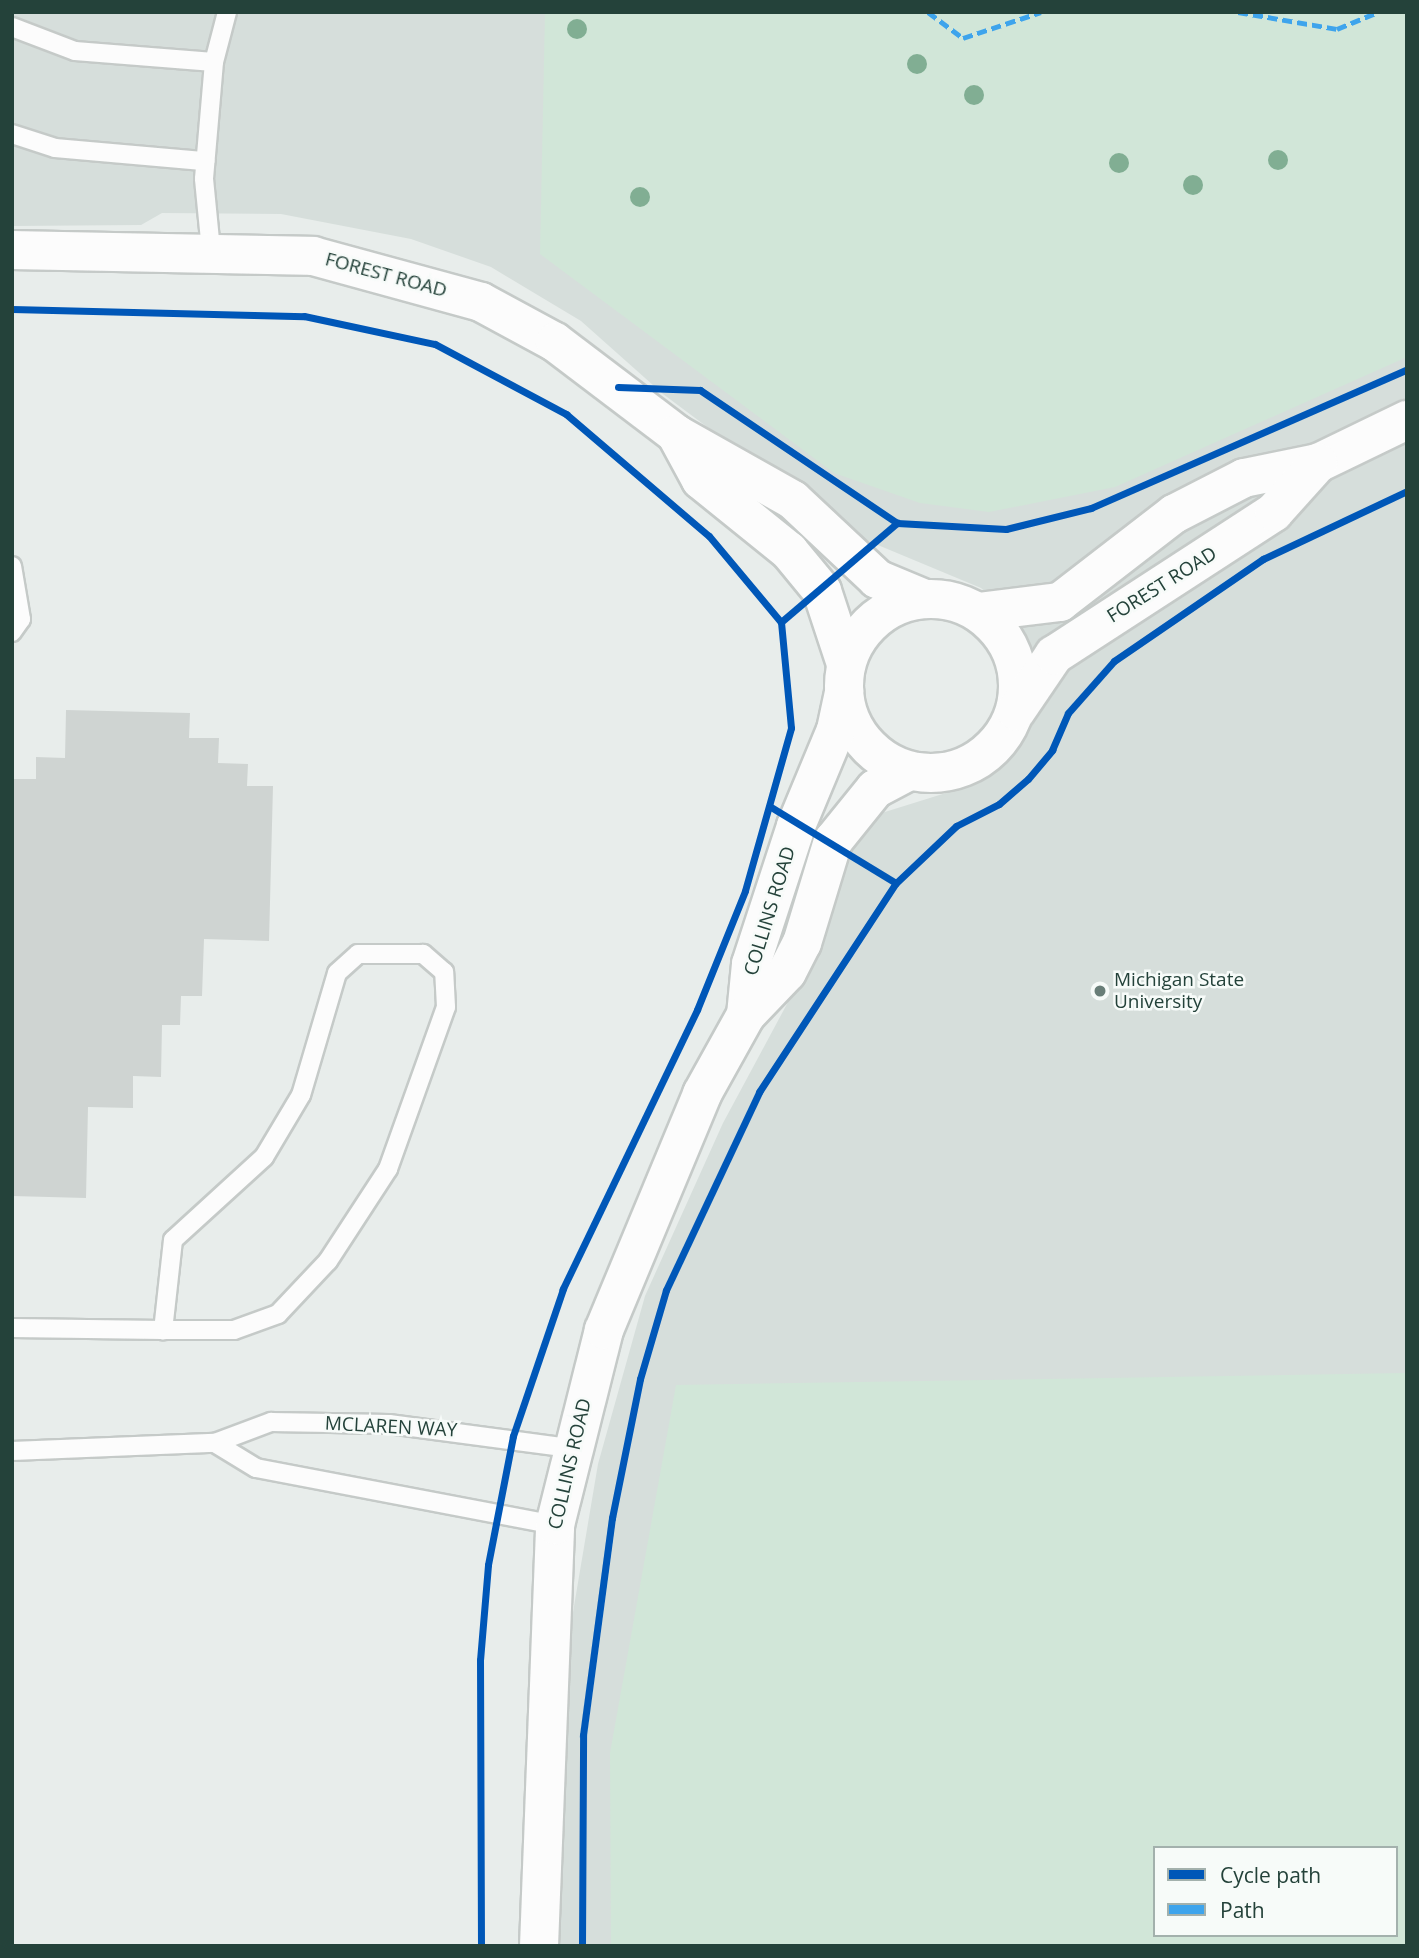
<!DOCTYPE html>
<html>
<head>
<meta charset="utf-8">
<style>
  body { margin:0 }
  #map { position:relative; width:1419px; height:1958px; overflow:hidden; background:#e8edeb; font-family:"Open Sans",sans-serif }
  div>[style] { position:absolute }
  .built>* { inset:0; background:#d6dedb }
  .green>* { inset:0; background:#d1e6d8 }
  .building>* { inset:0; background:#cfd4d2 }
  .roads { filter:drop-shadow(2px 0 #c5cac8) drop-shadow(-2px 0 #c5cac8) drop-shadow(0 2px #c5cac8) drop-shadow(0 -2px #c5cac8) }
  .lane>* { height:18px; margin:-9px; padding:0 9px; transform-origin:9px; border-radius:9px; background:#fcfcfc }
  .secondary>* { height:38px; margin:-19px; padding:0 19px; transform-origin:19px; border-radius:19px; background:#fcfcfc }
  .secondary>.ring { margin:-19px; padding:0; box-sizing:content-box; background:none; border:38px solid #fcfcfc; border-radius:50% }
  .quiet>* { height:5px; margin-top:-2.5px; transform-origin:0; background:repeating-linear-gradient(90deg,#3ea4ec 0 10px,transparent 0 15px) }
  .cycleway>* { height:7px; margin:-3.5px; padding:0 3.5px; transform-origin:3.5px; border-radius:3.5px; background:#0057b8 }
  .trees>* { width:20px; height:20px; margin:-10px; border-radius:50%; background:#81ae93 }
  .dots>* { width:19px; height:19px; translate:-50% -50%; box-sizing:border-box; border:4px solid #f7fbf9; border-radius:50% }
  span { translate:-50% -50%; white-space:nowrap; text-align:center; line-height:1.15; -webkit-text-stroke:5px #f7fbf9; paint-order:stroke }
  .street-label { font-size:19px; color:#24423a }
  .poi-label { font-size:19px; color:#24423a }
  .left { translate:0 -50%; text-align:left }
  .frame { position:absolute; inset:0; border:14px solid #24423a; pointer-events:none }
  .legend { position:absolute; left:1153px; top:1846px; width:245px; height:91px; box-sizing:border-box; background:#f7fbf9; border:2px solid #a3b1ad; margin:0; padding:9px 12px; list-style:none; font-size:21px; color:#24423a }
  .legend li { display:flex; align-items:center; gap:14px; height:35px }
  .legend b { width:35px; border:2px solid #a3b1ad }
</style>
</head>
<body>
<div id="map">
  <div class="built">
    <i style="clip-path:polygon(evenodd,12px 12px,1407px 12px,1407px 1946px,560px 1946px,561px 1725px,571px 1624px,598px 1464px,645px 1296px,723px 1123px,809px 963px,840px 861px,872px 816px,978px 783px,1009px 759px,1038px 705px,1034px 654px,1005px 609px,981px 588px,849px 533px,663px 394px,581px 321px,491px 267px,411px 239px,281px 214px,162px 213px,141px 225px,12px 226px,12px 12px,1155px 1848px,1396px 1848px,1396px 1935px,1155px 1935px,1155px 1848px)"></i>
  </div>
  <div class="green">
    <i style="clip-path:polygon(545px 12px,1407px 12px,1407px 357px,1115px 487px,989px 512px,920px 503px,834px 473px,540px 254px)"></i>
    <i style="clip-path:polygon(evenodd,1407px 1373px,1407px 1946px,611px 1946px,610px 1753px,676px 1385px,1407px 1373px,1155px 1848px,1396px 1848px,1396px 1935px,1155px 1935px,1155px 1848px)"></i>
  </div>
  <div class="building">
    <i style="clip-path:polygon(66px 710px,190px 713px,189px 738px,219px 738px,218px 763px,248px 764px,247px 786px,273px 786px,269px 941px,204px 939px,202px 996px,181px 996px,180px 1025px,162px 1025px,161px 1077px,133px 1076px,133px 1108px,88px 1107px,86px 1198px,12px 1196px,12px 779px,36px 779px,36px 757px,65px 758px)"></i>
  </div>
  <div class="roads">
    <div class="lane">
      <i style="left:12px;top:27px;width:67px;rotate:20.9deg"></i>
      <i style="left:75px;top:51px;width:139px;rotate:4.5deg"></i>
      <i style="left:214px;top:62px;width:117px;rotate:94.9deg"></i>
      <i style="left:204px;top:179px;width:71px;rotate:84.4deg"></i>
      <i style="left:214px;top:62px;width:52px;rotate:-75.4deg"></i>
      <i style="left:12px;top:134px;width:45px;rotate:18deg"></i>
      <i style="left:55px;top:148px;width:151px;rotate:5deg"></i>
      <i style="left:12px;top:566px;width:54px;rotate:80.4deg"></i>
      <i style="left:21px;top:619px;width:16px;rotate:125deg"></i>
      <i style="left:12px;top:1328px;width:151px;rotate:0.8deg"></i>
      <i style="left:163px;top:1330px;width:71px"></i>
      <i style="left:234px;top:1330px;width:47px;rotate:-20deg"></i>
      <i style="left:278px;top:1314px;width:73px;rotate:-46.7deg"></i>
      <i style="left:328px;top:1261px;width:110px;rotate:-56.9deg"></i>
      <i style="left:388px;top:1169px;width:172px;rotate:-70.3deg"></i>
      <i style="left:446px;top:1007px;width:35px;rotate:-93deg"></i>
      <i style="left:444px;top:972px;width:28px;rotate:-139deg"></i>
      <i style="left:423px;top:954px;width:65px;rotate:180deg"></i>
      <i style="left:358px;top:954px;width:28px;rotate:138deg"></i>
      <i style="left:337px;top:973px;width:127px;rotate:106.4deg"></i>
      <i style="left:301px;top:1095px;width:72px;rotate:120.8deg"></i>
      <i style="left:264px;top:1157px;width:123px;rotate:137.6deg"></i>
      <i style="left:173px;top:1240px;width:91px;rotate:96.3deg"></i>
      <i style="left:215px;top:1443px;width:48px;rotate:31.4deg"></i>
      <i style="left:256px;top:1468px;width:304px;rotate:10.8deg"></i>
      <i style="left:12px;top:1451px;width:203px;rotate:-2.3deg"></i>
      <i style="left:215px;top:1443px;width:60px;rotate:-20.6deg"></i>
      <i style="left:271px;top:1422px;width:118px;rotate:1deg"></i>
      <i style="left:389px;top:1424px;width:183px;rotate:7.6deg"></i>
    </div>
    <div class="secondary">
      <i style="left:12px;top:250px;width:301px;rotate:1.1deg"></i>
      <i style="left:313px;top:256px;width:174px;rotate:15.3deg"></i>
      <i style="left:481px;top:302px;width:84px;rotate:28.4deg"></i>
      <i style="left:555px;top:342px;width:152px;rotate:37.2deg"></i>
      <i style="left:676px;top:434px;width:134px;rotate:29.4deg"></i>
      <i style="left:793px;top:500px;width:115px;rotate:43.2deg"></i>
      <i style="left:877px;top:579px;width:52px;rotate:22.6deg"></i>
      <i style="left:676px;top:434px;width:52px;rotate:61.5deg"></i>
      <i style="left:701px;top:480px;width:113px;rotate:38.9deg"></i>
      <i style="left:789px;top:551px;width:52px;rotate:50.5deg"></i>
      <i style="left:822px;top:591px;width:77px;rotate:71.8deg"></i>
      <i class="ring" style="left:844px;top:599px;width:136px;height:136px"></i>
      <i style="left:978px;top:612px;width:83px;rotate:-7deg"></i>
      <i style="left:1060px;top:602px;width:144px;rotate:-37.7deg"></i>
      <i style="left:1174px;top:514px;width:79px;rotate:-27.2deg"></i>
      <i style="left:1244px;top:478px;width:76px;rotate:-11.5deg"></i>
      <i style="left:1318px;top:463px;width:99px;rotate:-25.8deg"></i>
      <i style="left:1016px;top:711px;width:68px;rotate:-55.8deg"></i>
      <i style="left:1054px;top:655px;width:262px;rotate:-33deg"></i>
      <i style="left:1274px;top:512px;width:66px;rotate:-48.1deg"></i>
      <i style="left:746px;top:1015px;width:51px;rotate:-84.4deg"></i>
      <i style="left:751px;top:964px;width:145px;rotate:-71.9deg"></i>
      <i style="left:796px;top:826px;width:104px;rotate:-67.4deg"></i>
      <i style="left:836px;top:730px;width:40px;rotate:-78deg"></i>
      <i style="left:539px;top:1946px;width:421px;rotate:-87.8deg"></i>
      <i style="left:555px;top:1525px;width:201px;rotate:-75.9deg"></i>
      <i style="left:604px;top:1330px;width:256px;rotate:-67.4deg"></i>
      <i style="left:702px;top:1094px;width:90px;rotate:-60.9deg"></i>
      <i style="left:746px;top:1015px;width:59px;rotate:-46.4deg"></i>
      <i style="left:787px;top:972px;width:33px;rotate:-63deg"></i>
      <i style="left:802px;top:943px;width:107px;rotate:-73.1deg"></i>
      <i style="left:833px;top:841px;width:67px;rotate:-51.1deg"></i>
      <i style="left:875px;top:789px;width:38px;rotate:-28deg"></i>
    </div>
  </div>
  <div class="quiet">
    <i style="left:928px;top:12px;width:44px;rotate:36.6deg"></i>
    <i style="left:963px;top:38px;width:82px;rotate:-18.4deg"></i>
    <i style="left:1238px;top:12px;width:100px;rotate:9.7deg"></i>
    <i style="left:1337px;top:29px;width:44px;rotate:-22.5deg"></i>
  </div>
  <div class="cycleway">
    <i style="left:12px;top:309px;width:292px;rotate:1.4deg"></i>
    <i style="left:304px;top:316px;width:134px;rotate:12.1deg"></i>
    <i style="left:435px;top:344px;width:149px;rotate:28.1deg"></i>
    <i style="left:566px;top:414px;width:188px;rotate:40.5deg"></i>
    <i style="left:709px;top:536px;width:112px;rotate:50.1deg"></i>
    <i style="left:781px;top:622px;width:106px;rotate:84.6deg"></i>
    <i style="left:791px;top:728px;width:169px;rotate:105.8deg"></i>
    <i style="left:745px;top:891px;width:128px;rotate:112deg"></i>
    <i style="left:697px;top:1010px;width:310px;rotate:115.7deg"></i>
    <i style="left:563px;top:1289px;width:155px;rotate:108.8deg"></i>
    <i style="left:513px;top:1436px;width:131px;rotate:101deg"></i>
    <i style="left:488px;top:1565px;width:95px;rotate:94.8deg"></i>
    <i style="left:480px;top:1660px;width:286px;rotate:89.8deg"></i>
    <i style="left:618px;top:387px;width:82px;rotate:2.1deg"></i>
    <i style="left:700px;top:390px;width:238px;rotate:34deg"></i>
    <i style="left:897px;top:523px;width:109px;rotate:3.2deg"></i>
    <i style="left:1006px;top:529px;width:88px;rotate:-13.9deg"></i>
    <i style="left:1091px;top:508px;width:345px;rotate:-23.7deg"></i>
    <i style="left:781px;top:622px;width:153px;rotate:-40.5deg"></i>
    <i style="left:771px;top:807px;width:146px;rotate:31.3deg"></i>
    <i style="left:582px;top:1946px;width:211px;rotate:-89.7deg"></i>
    <i style="left:583px;top:1735px;width:219px;rotate:-82.4deg"></i>
    <i style="left:612px;top:1518px;width:142px;rotate:-78.6deg"></i>
    <i style="left:640px;top:1379px;width:93px;rotate:-73.7deg"></i>
    <i style="left:666px;top:1290px;width:219px;rotate:-64.8deg"></i>
    <i style="left:759px;top:1092px;width:250px;rotate:-56.8deg"></i>
    <i style="left:896px;top:883px;width:83px;rotate:-43.5deg"></i>
    <i style="left:956px;top:826px;width:48px;rotate:-27.1deg"></i>
    <i style="left:999px;top:804px;width:38px;rotate:-41deg"></i>
    <i style="left:1028px;top:779px;width:38px;rotate:-50deg"></i>
    <i style="left:1052px;top:750px;width:40px;rotate:-66.6deg"></i>
    <i style="left:1068px;top:713px;width:69px;rotate:-48.5deg"></i>
    <i style="left:1114px;top:661px;width:181px;rotate:-34.4deg"></i>
    <i style="left:1263px;top:559px;width:159px;rotate:-25.3deg"></i>
  </div>
  <div class="trees">
    <i style="left:577px;top:29px"></i>
    <i style="left:917px;top:64px"></i>
    <i style="left:974px;top:95px"></i>
    <i style="left:1278px;top:160px"></i>
    <i style="left:1119px;top:163px"></i>
    <i style="left:1193px;top:185px"></i>
    <i style="left:640px;top:197px"></i>
  </div>
  <div class="dots">
    <i style="left:1100px;top:991px;background:#697e78"></i>
  </div>
  <div class="street-label">
    <span style="left:386px;top:275px;rotate:15deg">FOREST ROAD</span>
    <span style="left:1162px;top:585px;rotate:-32deg">FOREST ROAD</span>
    <span style="left:770px;top:911px;rotate:-73deg">COLLINS ROAD</span>
    <span style="left:391px;top:1427px;rotate:3deg">MCLAREN WAY</span>
    <span style="left:570px;top:1464px;rotate:-77deg">COLLINS ROAD</span>
  </div>
  <div class="poi-label">
    <span class="left" style="left:1114px;top:991px">Michigan State<br>University</span>
  </div>
  <div class="frame"></div>
  <ul class="legend">
  <li><b style="height:9px;background:#0057b8"></b>Cycle path</li>
  <li><b style="height:9px;background:#3ea4ec"></b>Path</li>
  </ul>
</div>
</body>
</html>
